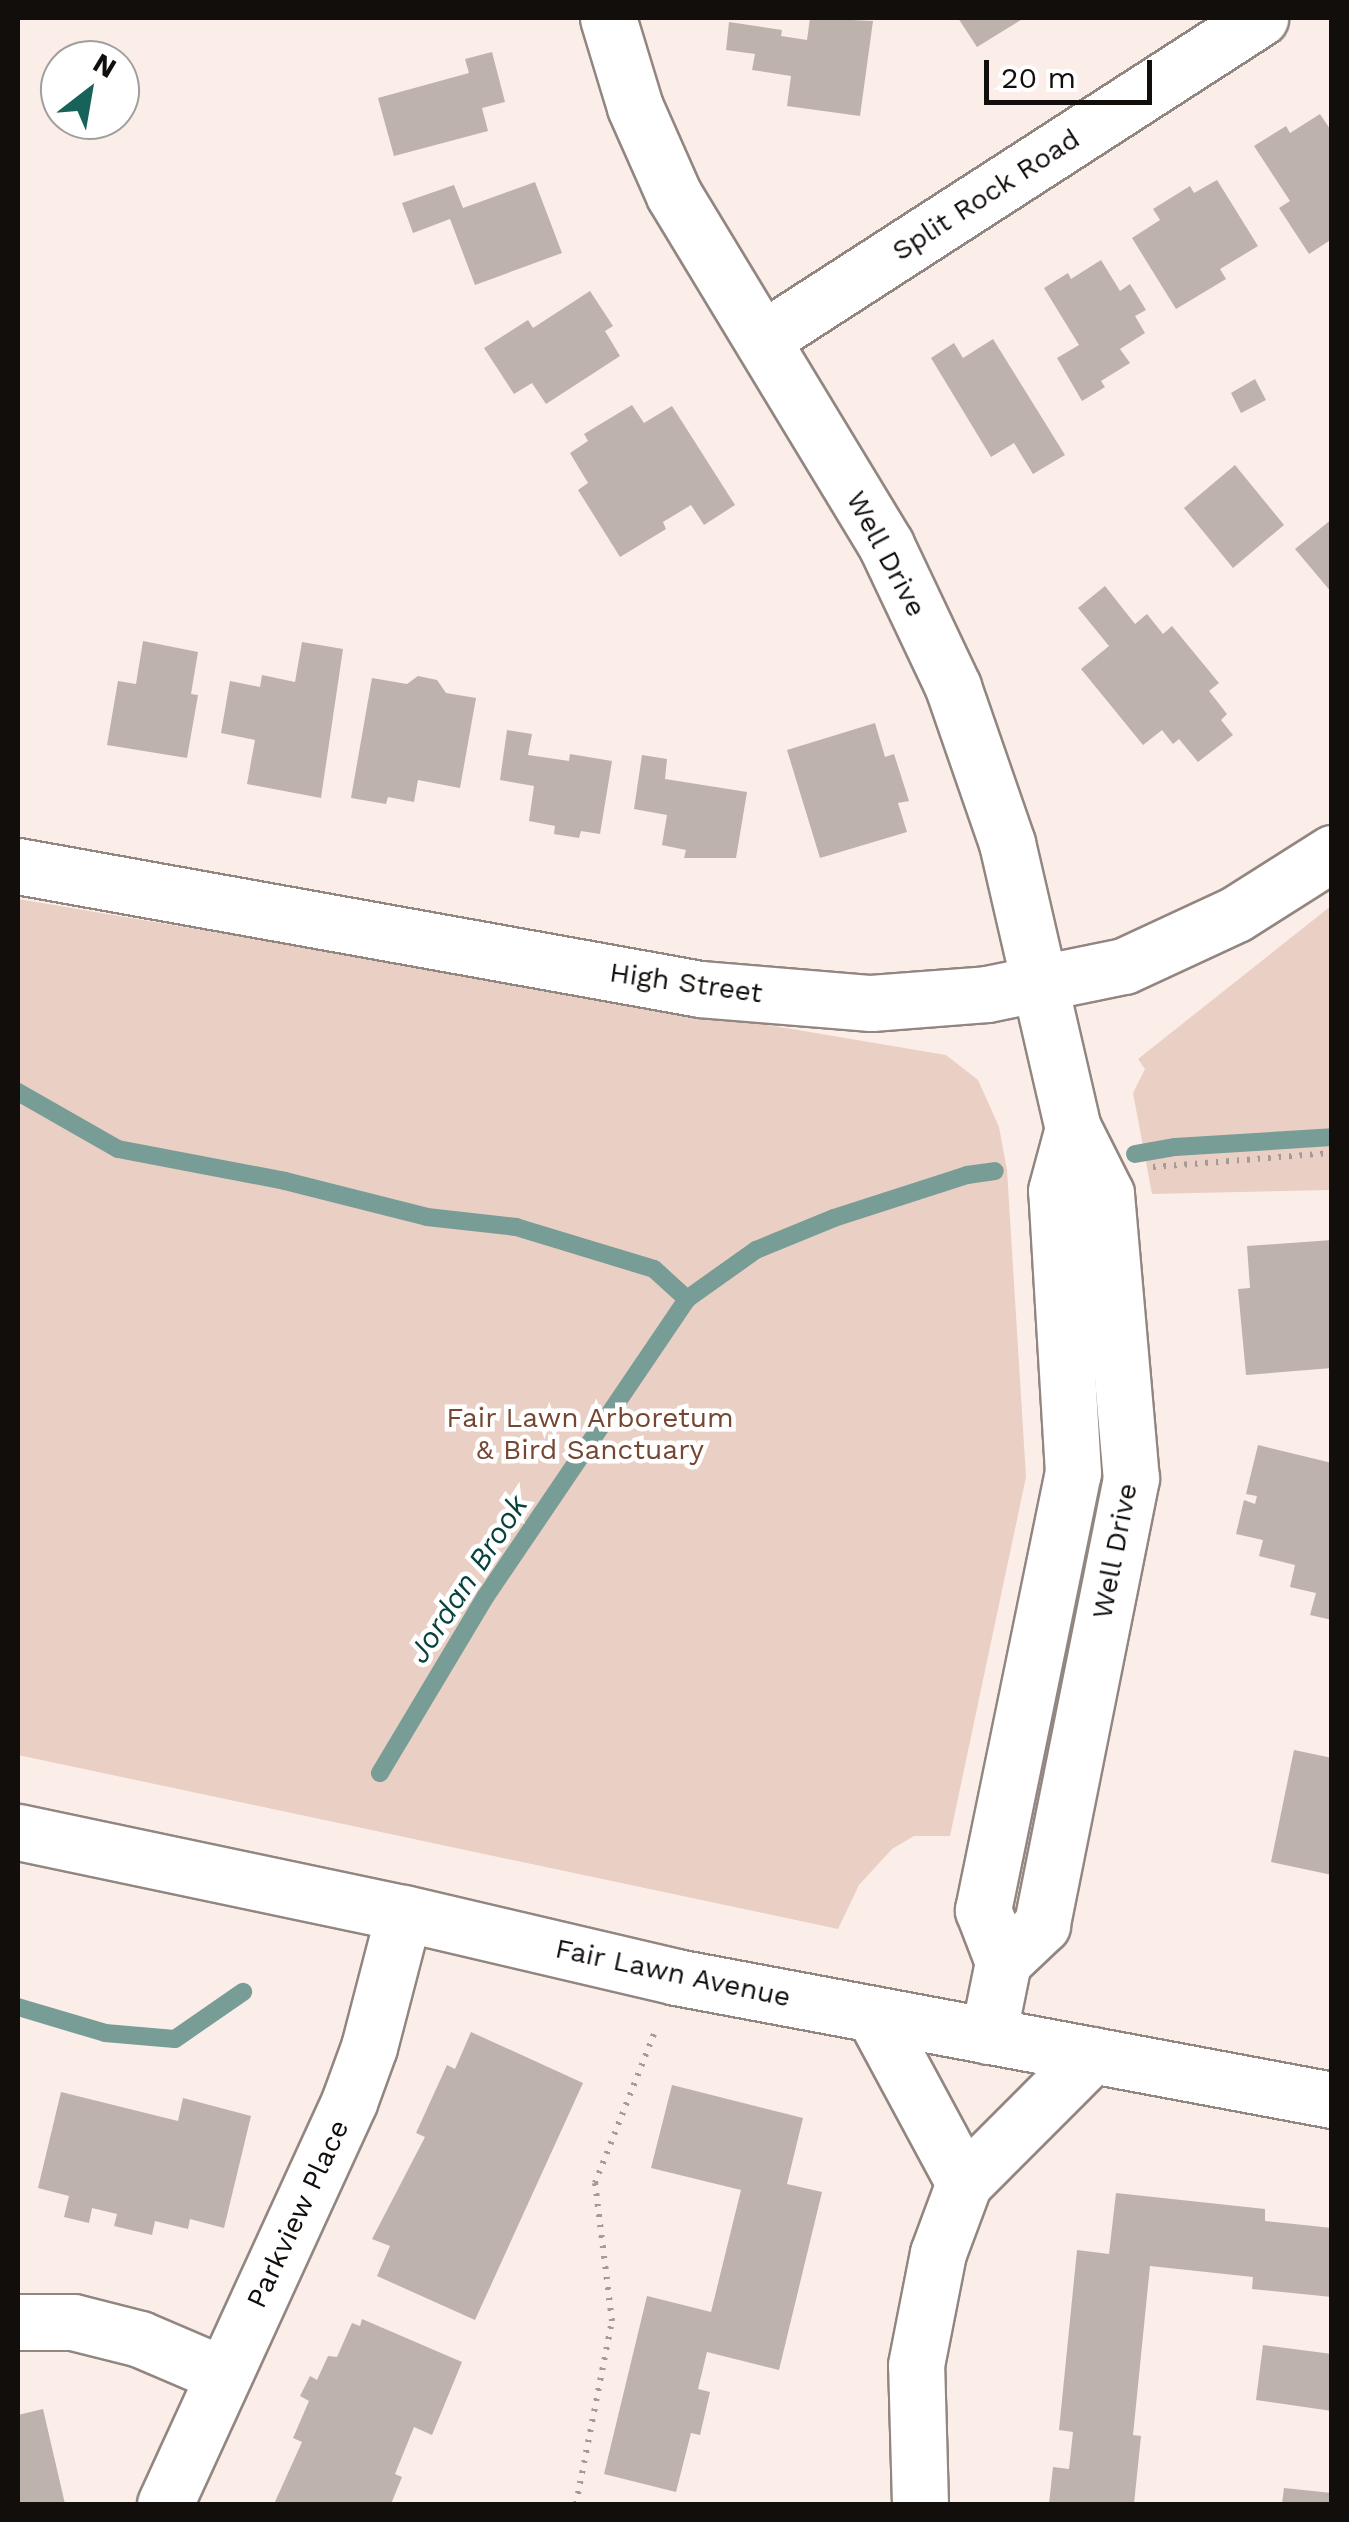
<!DOCTYPE html>
<html>
<head>
<meta charset="utf-8">
<style>
  body { margin:0 }
  #map { position:relative; width:1349px; height:2522px; overflow:hidden; background:#fbede8; font-family:"Work Sans",sans-serif }
  div>[style] { position:absolute }
  .green>* { inset:0; background:#eacfc4 }
  .stream>* { height:18px; margin:-9px; padding:0 9px; transform-origin:9px; border-radius:9px; background:#789c96 }
  .building>* { inset:0; background:#beb2ad }
  .path>* { height:6px; margin-top:-3px; transform-origin:0; background:repeating-linear-gradient(90deg,#a49a96 0 2.5px,transparent 0 10.5px) }
  .roads { filter:drop-shadow(2px 0 #928681) drop-shadow(-2px 0 #928681) drop-shadow(0 2px #928681) drop-shadow(0 -2px #928681) }
  .minor>* { height:55px; margin:-27.5px; padding:0 27.5px; transform-origin:27.5px; border-radius:27.5px; background:#fff }
  .secondary>* { height:55px; margin:-27.5px; padding:0 27.5px; transform-origin:27.5px; border-radius:27.5px; background:#fff }
  span { translate:-50% -50%; white-space:nowrap; text-align:center; line-height:1.15; -webkit-text-stroke:9px #fff; paint-order:stroke }
  .street-label { font-size:28px; color:#120e0c }
  .park-label { font-size:28px; color:#754732 }
  .water-label { font-size:30px; color:#08423b; font-style:italic }
  .frame { position:absolute; inset:0; border:20px solid #120e0c; pointer-events:none }
  .north { position:absolute; left:40px; top:40px; width:100px; height:100px; box-sizing:border-box; background:#fff; border:2px solid #a09f9e; border-radius:50%; rotate:31deg; font-size:28px; font-weight:700; line-height:40px; text-align:center; color:#120e0c }
  .north::after { content:''; display:block; margin:auto; width:35px; height:45px; background:#176259; clip-path:polygon(50% 0,100% 100%,50% 72%,0 100%) }
  .scale { position:absolute; left:984px; top:60px; width:168px; height:45px; box-sizing:border-box; border:5px solid #120e0c; border-top:0; padding-left:12px; font-size:30px; line-height:35px; white-space:nowrap; color:#120e0c; -webkit-text-stroke:8px #fff; paint-order:stroke }
</style>
</head>
<body>
<div id="map">
  <div class="green">
    <i style="clip-path:polygon(18px 899px,946px 1055px,978px 1080px,999px 1127px,1007px 1170px,1026px 1477px,950px 1836px,914px 1836px,892px 1849px,859px 1885px,838px 1929px,18px 1755px)"></i>
    <i style="clip-path:polygon(1331px 906px,1331px 1190px,1152px 1194px,1133px 1093px,1145px 1069px,1138px 1059px)"></i>
  </div>
  <div class="stream">
    <i style="left:18px;top:1092px;width:115px;rotate:29.7deg"></i>
    <i style="left:118px;top:1149px;width:170px;rotate:10.8deg"></i>
    <i style="left:285px;top:1181px;width:146px;rotate:14.2deg"></i>
    <i style="left:427px;top:1217px;width:90px;rotate:6.4deg"></i>
    <i style="left:516px;top:1227px;width:144px;rotate:16.9deg"></i>
    <i style="left:654px;top:1269px;width:45px;rotate:42.3deg"></i>
    <i style="left:1135px;top:1154px;width:41px;rotate:-9.9deg"></i>
    <i style="left:1175px;top:1147px;width:157px;rotate:-3.6deg"></i>
    <i style="left:380px;top:1773px;width:206px;rotate:-59.1deg"></i>
    <i style="left:486px;top:1596px;width:359px;rotate:-55.9deg"></i>
    <i style="left:687px;top:1299px;width:85px;rotate:-35.4deg"></i>
    <i style="left:756px;top:1250px;width:84px;rotate:-22.3deg"></i>
    <i style="left:834px;top:1218px;width:140px;rotate:-17.9deg"></i>
    <i style="left:967px;top:1175px;width:28px;rotate:-8deg"></i>
    <i style="left:18px;top:2007px;width:91px;rotate:16.6deg"></i>
    <i style="left:105px;top:2033px;width:70px;rotate:4.9deg"></i>
    <i style="left:175px;top:2039px;width:83px;rotate:-34.7deg"></i>
  </div>
  <div class="building">
    <i style="clip-path:polygon(810px 18px,873px 21px,860px 116px,787px 106px,791px 76px,752px 70px,755px 54px,726px 50px,729px 22px,782px 30px,781px 36px,807px 40px)"></i>
    <i style="clip-path:polygon(958px 18px,1024px 18px,977px 47px)"></i>
    <i style="clip-path:polygon(492px 52px,505px 102px,482px 108px,488px 131px,394px 156px,378px 98px,469px 73px,465px 59px)"></i>
    <i style="clip-path:polygon(1320px 114px,1332px 132px,1332px 239px,1309px 254px,1279px 208px,1290px 201px,1254px 146px,1286px 126px,1290px 133px)"></i>
    <i style="clip-path:polygon(1217px 180px,1258px 246px,1220px 269px,1226px 279px,1176px 309px,1132px 238px,1160px 220px,1153px 209px,1190px 186px,1194px 193px)"></i>
    <i style="clip-path:polygon(535px 182px,562px 253px,475px 285px,450px 219px,413px 233px,402px 203px,454px 185px,463px 208px)"></i>
    <i style="clip-path:polygon(1101px 260px,1120px 291px,1130px 284px,1146px 310px,1135px 316px,1145px 333px,1120px 349px,1130px 363px,1101px 381px,1105px 387px,1082px 401px,1057px 358px,1079px 345px,1044px 288px,1068px 273px,1071px 279px)"></i>
    <i style="clip-path:polygon(590px 291px,613px 326px,605px 331px,620px 356px,546px 404px,532px 383px,514px 394px,484px 348px,528px 320px,533px 328px)"></i>
    <i style="clip-path:polygon(993px 339px,1065px 455px,1033px 474px,1014px 443px,991px 457px,931px 358px,954px 343px,963px 358px)"></i>
    <i style="clip-path:polygon(1255px 379px,1266px 400px,1241px 413px,1231px 393px)"></i>
    <i style="clip-path:polygon(632px 405px,644px 423px,672px 406px,735px 505px,704px 525px,691px 505px,663px 522px,666px 529px,620px 557px,578px 490px,588px 483px,570px 453px,588px 441px,584px 434px)"></i>
    <i style="clip-path:polygon(1235px 465px,1284px 525px,1233px 568px,1184px 508px)"></i>
    <i style="clip-path:polygon(1332px 519px,1332px 593px,1295px 549px)"></i>
    <i style="clip-path:polygon(1105px 586px,1135px 624px,1147px 614px,1163px 634px,1172px 626px,1219px 683px,1209px 691px,1227px 714px,1221px 720px,1233px 735px,1198px 762px,1179px 739px,1173px 744px,1162px 730px,1143px 745px,1081px 669px,1109px 646px,1078px 608px)"></i>
    <i style="clip-path:polygon(143px 641px,198px 652px,191px 694px,198px 695px,187px 758px,107px 745px,118px 681px,136px 684px)"></i>
    <i style="clip-path:polygon(302px 642px,343px 649px,321px 798px,247px 784px,255px 740px,221px 733px,230px 681px,260px 687px,262px 675px,295px 682px)"></i>
    <i style="clip-path:polygon(418px 676px,437px 680px,446px 693px,476px 698px,460px 788px,418px 780px,414px 802px,388px 797px,386px 804px,351px 798px,372px 678px,407px 684px)"></i>
    <i style="clip-path:polygon(875px 723px,885px 757px,894px 754px,909px 801px,898px 803px,907px 832px,820px 858px,787px 750px)"></i>
    <i style="clip-path:polygon(507px 730px,532px 734px,528px 755px,569px 761px,570px 754px,612px 761px,600px 834px,581px 831px,579px 838px,554px 834px,555px 826px,529px 821px,534px 786px,500px 780px)"></i>
    <i style="clip-path:polygon(642px 755px,667px 759px,665px 779px,747px 792px,736px 858px,684px 858px,686px 850px,662px 845px,667px 815px,634px 809px)"></i>
    <i style="clip-path:polygon(1332px 1240px,1332px 1368px,1246px 1375px,1238px 1289px,1250px 1288px,1247px 1246px)"></i>
    <i style="clip-path:polygon(1258px 1445px,1332px 1463px,1332px 1620px,1310px 1615px,1316px 1593px,1290px 1587px,1295px 1565px,1259px 1556px,1263px 1540px,1236px 1534px,1244px 1500px,1255px 1504px,1257px 1496px,1246px 1494px)"></i>
    <i style="clip-path:polygon(1294px 1750px,1332px 1758px,1332px 1875px,1271px 1862px)"></i>
    <i style="clip-path:polygon(471px 2032px,583px 2083px,475px 2320px,377px 2276px,390px 2246px,372px 2239px,425px 2137px,416px 2133px,447px 2065px,455px 2069px)"></i>
    <i style="clip-path:polygon(672px 2085px,803px 2118px,787px 2184px,822px 2192px,779px 2370px,707px 2352px,698px 2389px,710px 2392px,700px 2435px,691px 2433px,676px 2492px,604px 2474px,647px 2296px,711px 2312px,741px 2190px,651px 2168px)"></i>
    <i style="clip-path:polygon(61px 2092px,178px 2121px,183px 2098px,251px 2116px,224px 2228px,190px 2219px,188px 2229px,155px 2221px,152px 2235px,114px 2226px,117px 2214px,92px 2208px,89px 2223px,64px 2217px,69px 2196px,38px 2188px)"></i>
    <i style="clip-path:polygon(1116px 2193px,1265px 2209px,1265px 2221px,1332px 2228px,1332px 2297px,1252px 2289px,1253px 2277px,1150px 2266px,1133px 2435px,1141px 2436px,1134px 2504px,1049px 2504px,1053px 2467px,1069px 2469px,1073px 2432px,1059px 2430px,1077px 2250px,1109px 2254px)"></i>
    <i style="clip-path:polygon(362px 2319px,462px 2362px,432px 2435px,414px 2427px,395px 2474px,402px 2477px,391px 2504px,274px 2504px,302px 2442px,293px 2438px,309px 2401px,300px 2396px,310px 2376px,317px 2380px,328px 2356px,337px 2357px,352px 2323px,360px 2326px)"></i>
    <i style="clip-path:polygon(1263px 2345px,1332px 2354px,1332px 2411px,1256px 2400px)"></i>
    <i style="clip-path:polygon(43px 2409px,65px 2504px,18px 2504px,18px 2415px)"></i>
    <i style="clip-path:polygon(1284px 2488px,1332px 2493px,1332px 2504px,1282px 2504px)"></i>
  </div>
  <div class="path">
    <i style="left:1153px;top:1167px;width:180px;rotate:-4.5deg"></i>
    <i style="left:576px;top:2504px;width:187px;rotate:-78.9deg"></i>
    <i style="left:612px;top:2321px;width:139px;rotate:-97deg"></i>
    <i style="left:595px;top:2183px;width:166px;rotate:-68.4deg"></i>
  </div>
  <div class="roads">
    <div class="minor">
      <i style="left:608px;top:18px;width:93px;rotate:73.1deg"></i>
      <i style="left:635px;top:107px;width:96px;rotate:66.1deg"></i>
      <i style="left:674px;top:195px;width:409px;rotate:58.8deg"></i>
      <i style="left:886px;top:545px;width:157px;rotate:64.7deg"></i>
      <i style="left:953px;top:687px;width:165px;rotate:70.9deg"></i>
      <i style="left:1007px;top:843px;width:293px;rotate:77deg"></i>
      <i style="left:1073px;top:1128px;width:74px;rotate:63.4deg"></i>
      <i style="left:1106px;top:1194px;width:285px;rotate:85deg"></i>
      <i style="left:1131px;top:1478px;width:456px;rotate:101.3deg"></i>
      <i style="left:1042px;top:1925px;width:54px;rotate:136.5deg"></i>
      <i style="left:763px;top:339px;width:592px;rotate:-32.86deg"></i>
      <i style="left:18px;top:866px;width:693px;rotate:10.22deg"></i>
      <i style="left:700px;top:989px;width:172px;rotate:4.7deg"></i>
      <i style="left:871px;top:1003px;width:116px;rotate:-4.4deg"></i>
      <i style="left:987px;top:994px;width:140px;rotate:-11.6deg"></i>
      <i style="left:1124px;top:966px;width:123px;rotate:-24.9deg"></i>
      <i style="left:1236px;top:914px;width:114px;rotate:-32.4deg"></i>
      <i style="left:873px;top:2014px;width:192px;rotate:61.7deg"></i>
      <i style="left:988px;top:2036px;width:76px;rotate:-78.5deg"></i>
      <i style="left:1003px;top:1962px;width:56px;rotate:-111deg"></i>
      <i style="left:983px;top:1910px;width:446px;rotate:-78.4deg"></i>
      <i style="left:1073px;top:1473px;width:283px;rotate:-93.4deg"></i>
      <i style="left:1056px;top:1191px;width:65px;rotate:-74.9deg"></i>
      <i style="left:18px;top:2322px;width:55px"></i>
      <i style="left:73px;top:2322px;width:69px;rotate:14.2deg"></i>
      <i style="left:140px;top:2339px;width:91px;rotate:23.2deg"></i>
      <i style="left:165px;top:2504px;width:442px;rotate:-65.4deg"></i>
      <i style="left:349px;top:2102px;width:59px;rotate:-70deg"></i>
      <i style="left:369px;top:2047px;width:138px;rotate:-75.4deg"></i>
      <i style="left:920px;top:2504px;width:139px;rotate:-91.6deg"></i>
      <i style="left:916px;top:2365px;width:114px;rotate:-78.9deg"></i>
      <i style="left:938px;top:2253px;width:75px;rotate:-69.6deg"></i>
      <i style="left:964px;top:2183px;width:181px;rotate:-45deg"></i>
    </div>
    <div class="secondary">
      <i style="left:18px;top:1832px;width:394px;rotate:11.9deg"></i>
      <i style="left:404px;top:1913px;width:279px;rotate:13.2deg"></i>
      <i style="left:676px;top:1977px;width:667px;rotate:10.62deg"></i>
    </div>
  </div>
  <div class="street-label">
    <span style="left:986px;top:195px;rotate:-33deg">Split Rock Road</span>
    <span style="left:886px;top:554px;rotate:62deg">Well Drive</span>
    <span style="left:686px;top:983px;rotate:8deg">High Street</span>
    <span style="left:1115px;top:1551px;rotate:-79deg">Well Drive</span>
    <span style="left:673px;top:1973px;rotate:12deg">Fair Lawn Avenue</span>
    <span style="left:298px;top:2214px;rotate:-65deg">Parkview Place</span>
  </div>
  <div class="park-label">
    <span style="left:590px;top:1434px">Fair Lawn Arboretum<br>&amp; Bird Sanctuary</span>
  </div>
  <div class="water-label">
    <span style="left:468px;top:1579px;rotate:-57deg">Jordan Brook</span>
  </div>
  <div class="frame"></div>
  <div class="north">N</div>
  <div class="scale">20 m</div>
</div>
</body>
</html>
